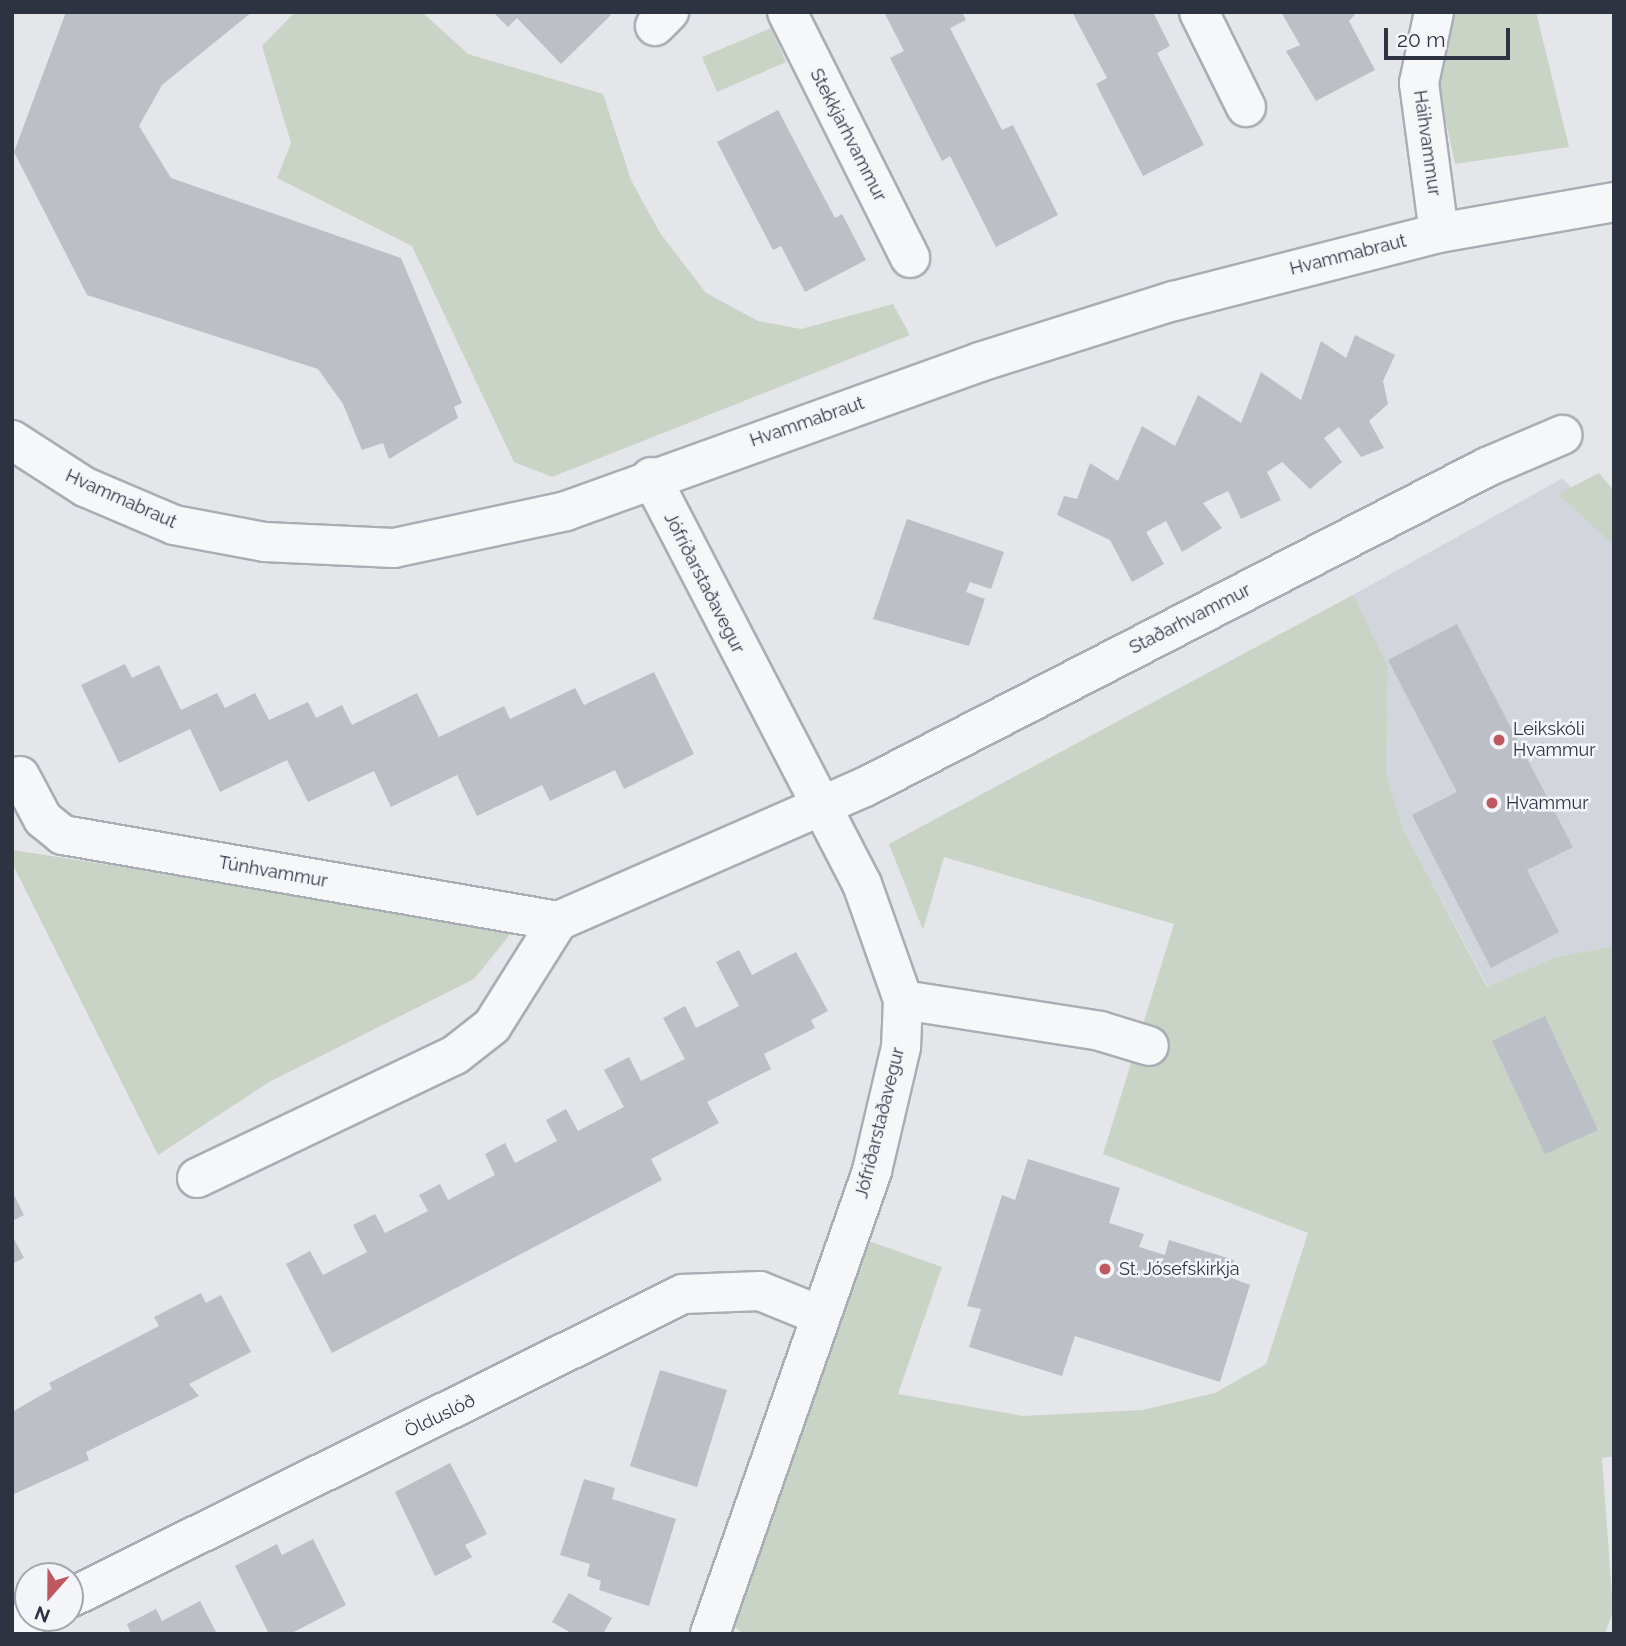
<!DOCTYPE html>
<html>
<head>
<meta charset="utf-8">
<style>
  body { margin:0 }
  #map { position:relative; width:1626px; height:1646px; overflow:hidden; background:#e4e6ea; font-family:Raleway,sans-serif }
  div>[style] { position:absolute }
  .built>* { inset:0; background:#d2d5dc }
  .green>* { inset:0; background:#c9d3c6 }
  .building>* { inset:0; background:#bcbfc6 }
  .roads { filter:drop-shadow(2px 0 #a9adb4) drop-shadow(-2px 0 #a9adb4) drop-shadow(0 2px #a9adb4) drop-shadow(0 -2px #a9adb4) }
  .minor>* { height:38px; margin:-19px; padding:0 19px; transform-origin:19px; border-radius:19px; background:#f6f7f9 }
  .dots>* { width:19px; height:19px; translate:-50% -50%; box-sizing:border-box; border:4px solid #f3f5f8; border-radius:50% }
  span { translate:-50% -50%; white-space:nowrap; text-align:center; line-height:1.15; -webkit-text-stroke:5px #f3f5f8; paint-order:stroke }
  .street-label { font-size:18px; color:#2d3341 }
  .poi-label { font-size:18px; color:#2d3341 }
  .left { translate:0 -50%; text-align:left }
  .frame { position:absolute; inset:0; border:14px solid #2d3341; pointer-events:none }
  .north { position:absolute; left:14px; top:1562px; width:70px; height:70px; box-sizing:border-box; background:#f3f5f8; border:2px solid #a4a7af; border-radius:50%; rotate:201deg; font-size:19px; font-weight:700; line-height:28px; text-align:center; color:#2d3341 }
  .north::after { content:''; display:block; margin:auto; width:24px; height:32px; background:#c05862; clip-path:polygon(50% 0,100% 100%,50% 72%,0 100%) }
  .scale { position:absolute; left:1384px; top:28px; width:126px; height:32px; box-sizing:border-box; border:4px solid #2d3341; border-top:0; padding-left:9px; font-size:21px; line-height:24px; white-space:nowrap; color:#2d3341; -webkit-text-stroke:5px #f3f5f8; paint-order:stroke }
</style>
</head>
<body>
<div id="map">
  <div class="built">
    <i style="clip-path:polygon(1563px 478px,1614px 538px,1614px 946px,1556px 957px,1488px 987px,1403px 828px,1386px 774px,1388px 666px,1353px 595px)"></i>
  </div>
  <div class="green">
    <i style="clip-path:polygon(295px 12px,422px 12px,468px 54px,603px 94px,631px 180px,660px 233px,706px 293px,758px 321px,801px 329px,893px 304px,910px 335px,552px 477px,514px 462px,412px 246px,277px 178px,291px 143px,262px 46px)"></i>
    <i style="clip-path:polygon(1454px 12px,1536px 12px,1569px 147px,1455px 164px,1437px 79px,1445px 26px)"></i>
    <i style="clip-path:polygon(771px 28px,786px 62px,717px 92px,702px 57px)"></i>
    <i style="clip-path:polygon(1599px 473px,1614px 491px,1614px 545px,1558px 494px)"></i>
    <i style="clip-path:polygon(1353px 595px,1388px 666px,1386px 774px,1403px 828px,1487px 987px,1556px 957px,1614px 946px,1614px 1456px,1602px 1458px,1613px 1611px,1605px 1634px,744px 1634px,729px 1623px,863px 1239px,942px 1267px,898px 1394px,1023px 1416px,1143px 1410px,1215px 1393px,1266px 1364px,1308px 1233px,1103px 1154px,1174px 924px,944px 857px,923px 930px,889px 844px)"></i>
    <i style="clip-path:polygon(12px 850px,516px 927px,474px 979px,269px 1082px,158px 1155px,12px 863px)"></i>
  </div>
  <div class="building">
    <i style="clip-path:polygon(66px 12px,252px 12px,162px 85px,139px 126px,171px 178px,401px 258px,462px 403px,454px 407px,458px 418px,389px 459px,383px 443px,362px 450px,343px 404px,318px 369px,87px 295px,14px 152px)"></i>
    <i style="clip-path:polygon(493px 12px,608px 12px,611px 15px,561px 64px,517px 18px,508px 27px)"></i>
    <i style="clip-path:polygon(884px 12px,962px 12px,966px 20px,950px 28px,1002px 130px,1013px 125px,1058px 215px,996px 247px,950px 156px,942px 161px,890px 58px,904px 51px)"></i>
    <i style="clip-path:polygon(1072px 12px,1153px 12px,1170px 46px,1157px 53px,1204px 145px,1143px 176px,1096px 84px,1107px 78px)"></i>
    <i style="clip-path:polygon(1281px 12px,1357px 12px,1349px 21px,1375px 70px,1316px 101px,1286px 51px,1300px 45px)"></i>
    <i style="clip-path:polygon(778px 110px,835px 218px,842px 214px,866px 260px,805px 292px,781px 246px,773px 250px,717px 142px)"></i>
    <i style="clip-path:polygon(1355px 335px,1395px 355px,1383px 381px,1388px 404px,1369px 421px,1384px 448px,1361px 457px,1339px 427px,1324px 438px,1342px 462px,1310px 489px,1282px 462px,1267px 472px,1281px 500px,1241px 519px,1228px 491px,1203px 503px,1222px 528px,1182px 552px,1166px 521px,1146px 532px,1164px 564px,1132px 582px,1110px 540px,1057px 515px,1064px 496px,1077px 499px,1090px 463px,1118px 481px,1142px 426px,1175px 446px,1198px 395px,1241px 423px,1261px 372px,1301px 400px,1321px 341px,1346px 358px)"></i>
    <i style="clip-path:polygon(907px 519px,1004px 552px,991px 589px,970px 582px,966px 592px,985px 599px,969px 646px,873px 619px)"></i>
    <i style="clip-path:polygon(1457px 624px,1573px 847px,1527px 870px,1559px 932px,1491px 968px,1412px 815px,1457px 792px,1388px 660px)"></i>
    <i style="clip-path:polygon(125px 664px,132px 678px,159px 665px,181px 710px,217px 693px,225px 708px,255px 693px,269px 720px,308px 702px,316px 718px,342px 705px,352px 725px,417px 693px,439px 737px,504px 706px,510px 719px,575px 688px,584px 705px,654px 672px,694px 754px,624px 789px,615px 770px,550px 801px,542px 785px,477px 816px,457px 775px,391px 807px,374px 771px,308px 802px,287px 760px,220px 792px,190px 729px,119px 763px,81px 685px)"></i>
    <i style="clip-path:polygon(739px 950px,752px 975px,796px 952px,828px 1011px,811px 1020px,815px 1028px,764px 1054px,771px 1069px,707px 1102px,719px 1123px,651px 1159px,662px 1180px,332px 1353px,286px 1264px,310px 1251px,323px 1275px,367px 1252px,353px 1225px,375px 1214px,385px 1233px,428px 1211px,419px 1195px,440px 1184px,448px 1200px,495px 1175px,485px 1154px,505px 1143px,515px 1163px,557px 1141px,546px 1120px,566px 1109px,578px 1131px,624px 1107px,604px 1070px,629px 1057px,641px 1081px,685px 1059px,663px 1018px,685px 1006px,696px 1028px,739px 1006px,716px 962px)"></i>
    <i style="clip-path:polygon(1545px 1016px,1598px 1130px,1545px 1154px,1492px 1041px)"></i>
    <i style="clip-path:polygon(1028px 1159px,1120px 1188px,1109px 1223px,1144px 1234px,1139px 1247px,1165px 1255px,1169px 1240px,1234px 1260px,1229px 1277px,1250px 1285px,1220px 1382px,1075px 1336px,1062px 1376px,969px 1347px,981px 1309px,967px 1306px,1002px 1195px,1015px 1200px)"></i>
    <i style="clip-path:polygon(12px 1191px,24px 1215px,12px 1221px)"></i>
    <i style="clip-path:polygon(12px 1235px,24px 1258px,12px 1264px)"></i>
    <i style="clip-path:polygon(201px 1293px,206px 1303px,221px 1295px,251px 1352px,189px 1384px,199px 1396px,86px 1452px,89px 1460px,12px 1495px,12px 1412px,52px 1389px,49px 1383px,159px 1326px,154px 1317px)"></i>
    <i style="clip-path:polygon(660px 1370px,727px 1390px,697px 1487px,630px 1466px)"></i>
    <i style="clip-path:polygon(450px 1463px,487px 1534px,465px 1545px,472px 1557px,435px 1576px,395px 1492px)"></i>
    <i style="clip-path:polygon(584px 1479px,615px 1488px,612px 1499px,676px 1519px,649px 1606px,599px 1590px,601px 1581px,587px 1576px,590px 1564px,560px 1555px)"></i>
    <i style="clip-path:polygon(313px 1539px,346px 1605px,290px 1634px,269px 1634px,235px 1566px,277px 1544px,282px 1555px)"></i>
    <i style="clip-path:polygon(569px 1593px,612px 1618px,603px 1634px,573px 1634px,552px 1622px)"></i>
    <i style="clip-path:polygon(200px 1601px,217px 1634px,131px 1634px,127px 1624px,156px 1609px,162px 1621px)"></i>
  </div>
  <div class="roads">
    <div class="minor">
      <i style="left:787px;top:12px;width:275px;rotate:63.4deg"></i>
      <i style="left:1199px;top:12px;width:106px;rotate:63.7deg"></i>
      <i style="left:1434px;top:12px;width:73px;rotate:101.9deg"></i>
      <i style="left:1419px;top:83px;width:151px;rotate:82.4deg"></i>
      <i style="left:655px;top:26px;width:20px;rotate:-45deg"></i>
      <i style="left:12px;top:440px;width:87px;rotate:32.8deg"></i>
      <i style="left:85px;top:487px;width:97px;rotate:23.1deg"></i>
      <i style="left:174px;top:525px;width:93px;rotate:10.6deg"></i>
      <i style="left:265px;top:542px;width:129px;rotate:2.7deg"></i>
      <i style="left:394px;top:548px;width:176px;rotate:-12.1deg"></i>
      <i style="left:566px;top:511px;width:440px;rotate:-19.8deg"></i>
      <i style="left:980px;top:362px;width:203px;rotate:-17.5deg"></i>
      <i style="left:1174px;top:301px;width:274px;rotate:-14.4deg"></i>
      <i style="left:1439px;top:233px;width:178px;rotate:-10deg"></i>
      <i style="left:651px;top:477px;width:458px;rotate:62.6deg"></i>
      <i style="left:862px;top:884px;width:123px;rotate:70.5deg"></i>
      <i style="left:903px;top:1000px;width:47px;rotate:92.4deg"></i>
      <i style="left:901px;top:1047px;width:127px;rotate:103.2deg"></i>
      <i style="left:872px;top:1171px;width:491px;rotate:109.3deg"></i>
      <i style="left:20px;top:776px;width:49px;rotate:61.9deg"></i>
      <i style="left:43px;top:819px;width:26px;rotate:39deg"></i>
      <i style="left:63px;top:835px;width:502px;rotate:9.86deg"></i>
      <i style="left:558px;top:921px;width:335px;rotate:-23.6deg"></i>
      <i style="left:865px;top:787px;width:699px;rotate:-27.22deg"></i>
      <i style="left:1487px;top:467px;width:82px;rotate:-23.1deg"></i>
      <i style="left:903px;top:1000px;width:199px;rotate:8.9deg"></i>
      <i style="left:1100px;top:1031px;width:51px;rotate:17deg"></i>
      <i style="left:197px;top:1178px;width:286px;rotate:-25.5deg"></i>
      <i style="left:455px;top:1055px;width:47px;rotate:-38.1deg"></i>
      <i style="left:492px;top:1026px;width:124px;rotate:-57.8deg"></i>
      <i style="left:70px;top:1598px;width:684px;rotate:-26.38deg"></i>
      <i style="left:683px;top:1294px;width:77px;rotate:-2.2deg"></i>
      <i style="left:760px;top:1291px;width:64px;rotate:22.1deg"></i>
      <i style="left:12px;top:1627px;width:20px;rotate:-27deg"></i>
    </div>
  </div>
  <div class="dots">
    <i style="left:1499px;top:740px;background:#c05862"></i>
    <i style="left:1492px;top:803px;background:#c05862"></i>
    <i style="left:1105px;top:1269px;background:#c05862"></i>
  </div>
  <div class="street-label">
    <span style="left:848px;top:135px;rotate:63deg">Stekkjarhvammur</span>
    <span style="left:1427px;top:143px;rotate:82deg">Háihvammur</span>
    <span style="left:1348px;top:255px;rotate:-14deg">Hvammabraut</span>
    <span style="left:807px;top:422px;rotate:-19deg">Hvammabraut</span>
    <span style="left:121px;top:499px;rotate:24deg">Hvammabraut</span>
    <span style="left:704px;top:583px;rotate:63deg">Jófríðarstaðavegur</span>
    <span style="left:1190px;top:619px;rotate:-27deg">Staðarhvammur</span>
    <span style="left:273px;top:872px;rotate:10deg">Túnhvammur</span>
    <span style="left:880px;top:1123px;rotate:-76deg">Jófríðarstaðavegur</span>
    <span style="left:440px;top:1416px;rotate:-26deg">Ölduslóð</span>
  </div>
  <div class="poi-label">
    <span class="left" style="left:1513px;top:740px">Leikskóli<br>Hvammur</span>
    <span class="left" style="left:1506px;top:803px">Hvammur</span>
    <span class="left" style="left:1119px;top:1269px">St. Jósefskirkja</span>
  </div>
  <div class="frame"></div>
  <div class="north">N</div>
  <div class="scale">20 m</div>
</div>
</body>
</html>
